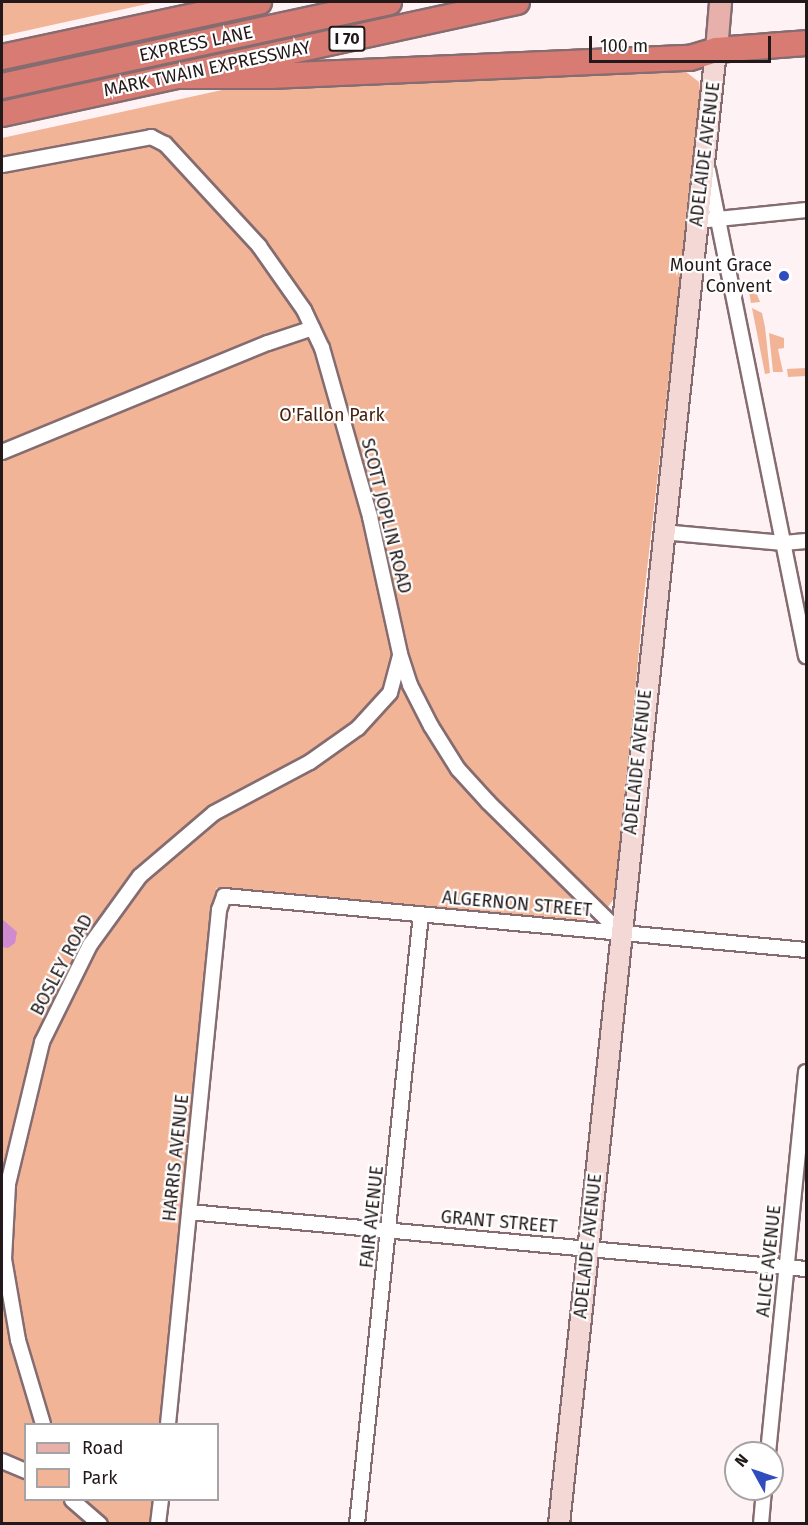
<!DOCTYPE html>
<html>
<head>
<meta charset="utf-8">
<style>
  body { margin:0 }
  #map { position:relative; width:808px; height:1525px; overflow:hidden; background:#fef2f4; font-family:"Fira Sans",sans-serif }
  div>[style] { position:absolute }
  .green>* { inset:0; background:#f1b497 }
  .water>* { inset:0; background:#d08acf }
  .roads { filter:drop-shadow(2px 0 #856c70) drop-shadow(-2px 0 #856c70) drop-shadow(0 2px #856c70) drop-shadow(0 -2px #856c70) }
  .minor>* { height:14px; margin:-7px; padding:0 7px; transform-origin:7px; border-radius:7px; background:#fff }
  .secondary>* { height:20px; margin:-10px; padding:0 10px; transform-origin:10px; border-radius:10px; background:#f3d8d5 }
  .primary>* { height:21px; margin:-10.5px; padding:0 10.5px; transform-origin:10.5px; border-radius:10.5px; background:#e8b0ab }
  .motorway>* { height:24px; margin:-12px; padding:0 12px; transform-origin:12px; border-radius:12px; background:#d87c73 }
  .dots>* { width:16px; height:16px; translate:-50% -50%; box-sizing:border-box; border:3px solid #fff; border-radius:50% }
  span { translate:-50% -50%; white-space:nowrap; text-align:center; line-height:1.15; -webkit-text-stroke:4.5px #fff; paint-order:stroke }
  .shield-label span { padding:2px 4px; background:#fff; border:2px solid; border-radius:4px; -webkit-text-stroke-width:0 }
  .shield-label { font-size:16px; color:#23191b; font-weight:700 }
  .street-label { font-size:18px; color:#23191b }
  .poi-label { font-size:18px; color:#23191b }
  .right { translate:-100% -50%; text-align:right }
  .park-label { font-size:18px; color:#45210f }
  .frame { position:absolute; inset:0; border:3px solid #23191b; pointer-events:none }
  .legend { position:absolute; left:24px; top:1423px; width:195px; height:78px; box-sizing:border-box; background:#fff; border:2px solid #a7a3a4; margin:0; padding:8px 10px; list-style:none; font-size:18px; color:#23191b }
  .legend li { display:flex; align-items:center; gap:12px; height:30px }
  .legend b { width:30px; border:2px solid #a7a3a4 }
  .north { position:absolute; left:724px; top:1441px; width:60px; height:60px; box-sizing:border-box; background:#fff; border:2px solid #a7a3a4; border-radius:50%; rotate:310deg; font-size:16px; font-weight:700; line-height:24px; text-align:center; color:#23191b }
  .north::after { content:''; display:block; margin:auto; width:21px; height:27px; background:#304cbd; clip-path:polygon(50% 0,100% 100%,50% 72%,0 100%) }
  .scale { position:absolute; left:589px; top:36px; width:182px; height:27px; box-sizing:border-box; border:3px solid #23191b; border-top:0; padding-left:8px; font-size:18px; line-height:21px; white-space:nowrap; color:#23191b; -webkit-text-stroke:4px #fff; paint-order:stroke }
</style>
</head>
<body>
<div id="map">
  <div class="green">
    <i style="clip-path:polygon(2px 2px,156px 2px,2px 36px)"></i>
    <i style="clip-path:polygon(676px 64px,699px 82px,701px 96px,643px 605px,617px 894px,608px 907px,583px 920px,216px 888px,160px 1424px,26px 1424px,26px 1500px,152px 1500px,149px 1523px,2px 1523px,2px 138px,236px 87px)"></i>
    <i style="clip-path:polygon(753px 284px,760px 302px,751px 303px,748px 287px)"></i>
    <i style="clip-path:polygon(752px 308px,762px 313px,765px 327px,770px 373px,765px 374px)"></i>
    <i style="clip-path:polygon(769px 333px,784px 338px,784px 348px,778px 349px,783px 372px,773px 372px)"></i>
    <i style="clip-path:polygon(806px 368px,806px 376px,788px 377px,787px 369px)"></i>
  </div>
  <div class="water">
    <i style="clip-path:polygon(2px 919px,17px 932px,15px 943px,8px 948px,2px 947px)"></i>
  </div>
  <div class="roads">
    <div class="minor">
      <i style="left:2px;top:165px;width:152px;rotate:-10.6deg"></i>
      <i style="left:151px;top:137px;width:16px;rotate:27deg"></i>
      <i style="left:165px;top:144px;width:139px;rotate:47.3deg"></i>
      <i style="left:259px;top:246px;width:78px;rotate:54.9deg"></i>
      <i style="left:304px;top:310px;width:42px;rotate:64.7deg"></i>
      <i style="left:322px;top:348px;width:176px;rotate:74.1deg"></i>
      <i style="left:370px;top:517px;width:140px;rotate:77.6deg"></i>
      <i style="left:400px;top:654px;width:33px;rotate:72deg"></i>
      <i style="left:410px;top:685px;width:46px;rotate:62.9deg"></i>
      <i style="left:431px;top:726px;width:51px;rotate:57.9deg"></i>
      <i style="left:458px;top:769px;width:45px;rotate:47.7deg"></i>
      <i style="left:488px;top:802px;width:185px;rotate:44.6deg"></i>
      <i style="left:708px;top:170px;width:496px;rotate:78.6deg"></i>
      <i style="left:708px;top:220px;width:99px;rotate:-5.8deg"></i>
      <i style="left:2px;top:452px;width:287px;rotate:-22.3deg"></i>
      <i style="left:268px;top:343px;width:47px;rotate:-18.4deg"></i>
      <i style="left:662px;top:532px;width:122px;rotate:5.2deg"></i>
      <i style="left:784px;top:543px;width:22px;rotate:-5deg"></i>
      <i style="left:189px;top:1212px;width:620px;rotate:5.28deg"></i>
      <i style="left:43px;top:1424px;width:88px;rotate:-106.6deg"></i>
      <i style="left:18px;top:1340px;width:82px;rotate:-99.8deg"></i>
      <i style="left:4px;top:1259px;width:75px;rotate:-86.9deg"></i>
      <i style="left:8px;top:1184px;width:146px;rotate:-76.5deg"></i>
      <i style="left:42px;top:1042px;width:108px;rotate:-63.7deg"></i>
      <i style="left:90px;top:945px;width:85px;rotate:-54.1deg"></i>
      <i style="left:140px;top:876px;width:97px;rotate:-40.4deg"></i>
      <i style="left:214px;top:813px;width:109px;rotate:-28deg"></i>
      <i style="left:310px;top:762px;width:59px;rotate:-35.3deg"></i>
      <i style="left:358px;top:728px;width:47px;rotate:-47.6deg"></i>
      <i style="left:390px;top:693px;width:38px;rotate:-75deg"></i>
      <i style="left:168px;top:1424px;width:517px;rotate:-84.33deg"></i>
      <i style="left:219px;top:910px;width:15px;rotate:-70deg"></i>
      <i style="left:224px;top:896px;width:584px;rotate:5.3deg"></i>
      <i style="left:768px;top:1453px;width:383px;rotate:-84.3deg"></i>
      <i style="left:2px;top:1461px;width:26px;rotate:23deg"></i>
      <i style="left:72px;top:1500px;width:37px;rotate:41deg"></i>
      <i style="left:158px;top:1524px;width:24px;rotate:-83deg"></i>
      <i style="left:357px;top:1524px;width:613px;rotate:-84.01deg"></i>
      <i style="left:761px;top:1524px;width:35px;rotate:-85deg"></i>
    </div>
    <div class="secondary">
      <i style="left:559px;top:1524px;width:1482px;rotate:-83.92deg"></i>
    </div>
    <div class="primary">
      <i style="left:716px;top:50px;width:48px;rotate:-85.2deg"></i>
    </div>
    <div class="motorway">
      <i style="left:2px;top:57px;width:263px;rotate:-12.1deg"></i>
      <i style="left:177px;top:76px;width:93px"></i>
      <i style="left:270px;top:76px;width:420px;rotate:-2.5deg"></i>
      <i style="left:690px;top:58px;width:27px;rotate:-17deg"></i>
      <i style="left:716px;top:50px;width:90px;rotate:-4.4deg"></i>
      <i style="left:2px;top:86px;width:396px;rotate:-12.2deg"></i>
      <i style="left:2px;top:114px;width:527px;rotate:-12.27deg"></i>
    </div>
  </div>
  <div class="dots">
    <i style="left:784px;top:276px;background:#304cbd"></i>
  </div>
  <div class="shield-label">
    <span style="left:347px;top:39px">I 70</span>
  </div>
  <div class="street-label">
    <span style="left:196px;top:44px;rotate:-12deg">EXPRESS LANE</span>
    <span style="left:207px;top:69px;rotate:-12deg">MARK TWAIN EXPRESSWAY</span>
    <span style="left:705px;top:154px;rotate:-83deg">ADELAIDE AVENUE</span>
    <span style="left:386px;top:516px;rotate:76deg">SCOTT JOPLIN ROAD</span>
    <span style="left:638px;top:762px;rotate:-84deg">ADELAIDE AVENUE</span>
    <span style="left:517px;top:904px;rotate:5deg">ALGERNON STREET</span>
    <span style="left:62px;top:965px;rotate:-62deg">BOSLEY ROAD</span>
    <span style="left:176px;top:1158px;rotate:-84deg">HARRIS AVENUE</span>
    <span style="left:372px;top:1217px;rotate:-84deg">FAIR AVENUE</span>
    <span style="left:499px;top:1222px;rotate:5deg">GRANT STREET</span>
    <span style="left:588px;top:1246px;rotate:-84deg">ADELAIDE AVENUE</span>
    <span style="left:769px;top:1261px;rotate:-84deg">ALICE AVENUE</span>
  </div>
  <div class="poi-label">
    <span class="right" style="left:772px;top:276px">Mount Grace<br>Convent</span>
  </div>
  <div class="park-label">
    <span style="left:332px;top:415px">O'Fallon Park</span>
  </div>
  <div class="frame"></div>
  <ul class="legend">
  <li><b style="height:8px;background:#e8b0ab"></b>Road</li>
  <li><b style="height:16px;background:#f1b497"></b>Park</li>
  </ul>
  <div class="north">N</div>
  <div class="scale">100 m</div>
</div>
</body>
</html>
